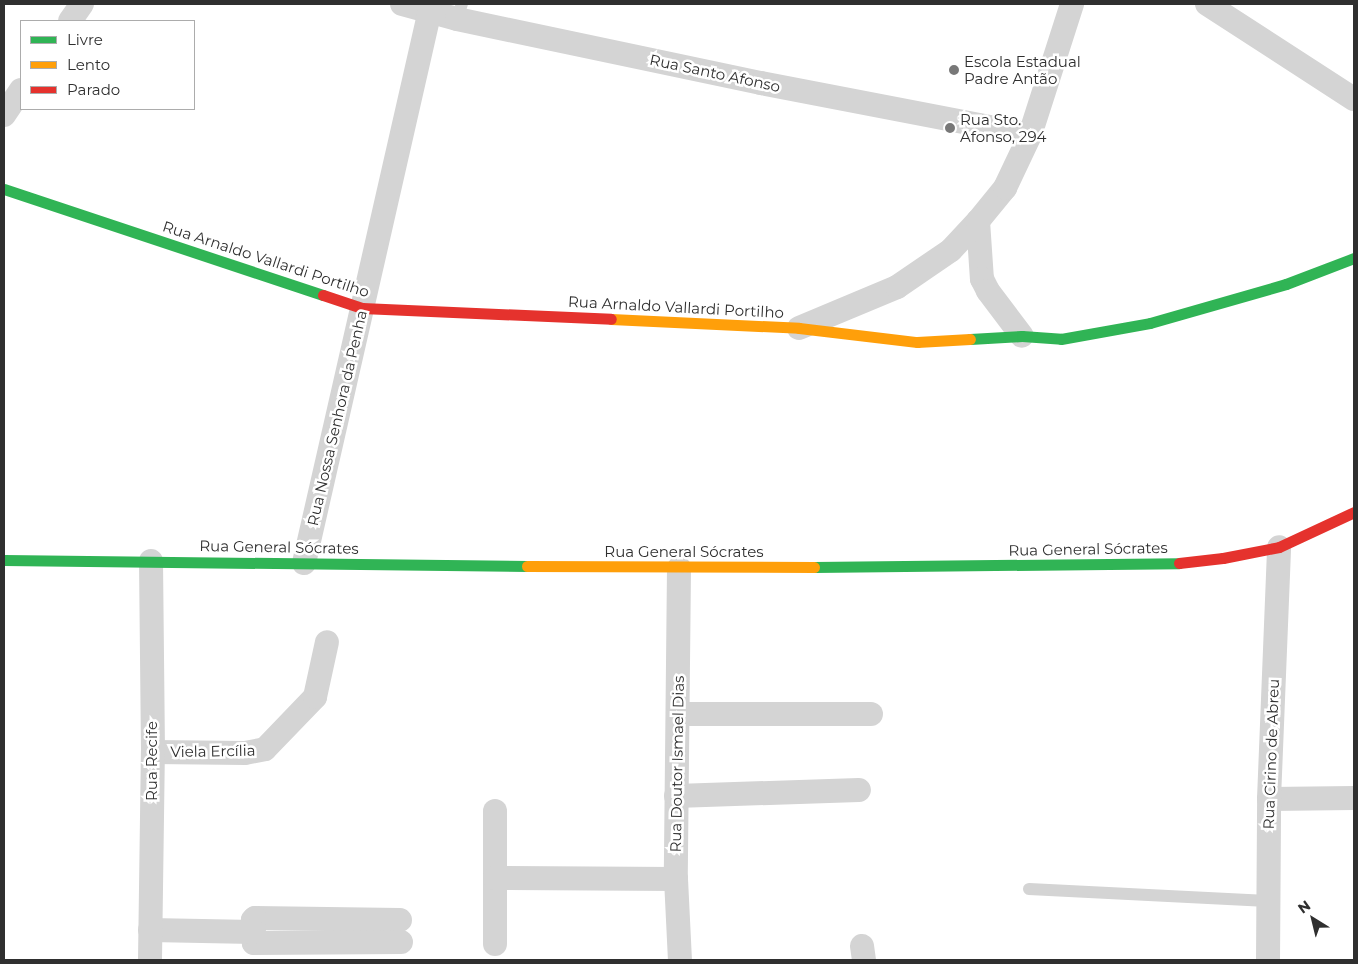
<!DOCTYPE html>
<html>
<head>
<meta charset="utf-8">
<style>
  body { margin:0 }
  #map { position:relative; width:1358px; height:964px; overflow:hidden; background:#fff; font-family:Montserrat,sans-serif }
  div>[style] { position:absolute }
  .lane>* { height:12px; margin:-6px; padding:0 6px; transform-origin:6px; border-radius:6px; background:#d4d4d4 }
  .street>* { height:24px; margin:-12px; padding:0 12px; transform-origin:12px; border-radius:12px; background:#d4d4d4 }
  .fast>* { height:11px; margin:-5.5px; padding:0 5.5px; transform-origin:5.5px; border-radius:5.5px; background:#30b455 }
  .slow>* { height:11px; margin:-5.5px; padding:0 5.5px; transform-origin:5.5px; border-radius:5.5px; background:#ff9f0a }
  .jam>* { height:11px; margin:-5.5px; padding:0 5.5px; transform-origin:5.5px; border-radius:5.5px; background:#e5322d }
  .dots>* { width:14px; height:14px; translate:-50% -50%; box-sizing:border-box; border:2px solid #fff; border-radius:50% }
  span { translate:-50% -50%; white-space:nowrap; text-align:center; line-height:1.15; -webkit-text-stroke:5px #fff; paint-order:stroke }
  .poi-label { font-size:15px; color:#2f2f2f }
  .left { translate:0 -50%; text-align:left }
  .street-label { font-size:15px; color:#2f2f2f }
  .frame { position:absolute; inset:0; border:5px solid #2f2f2f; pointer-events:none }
  .legend { position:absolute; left:20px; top:20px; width:175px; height:90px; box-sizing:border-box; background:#fff; border:1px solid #acacac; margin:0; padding:6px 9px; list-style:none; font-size:15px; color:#2f2f2f }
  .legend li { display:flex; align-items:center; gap:10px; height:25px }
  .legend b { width:25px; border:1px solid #acacac }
  .north { position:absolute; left:1288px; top:894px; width:50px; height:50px; -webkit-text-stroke:4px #fff; paint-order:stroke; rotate:324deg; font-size:14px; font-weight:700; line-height:20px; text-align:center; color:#2f2f2f }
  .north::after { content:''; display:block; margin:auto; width:18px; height:22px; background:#2f2f2f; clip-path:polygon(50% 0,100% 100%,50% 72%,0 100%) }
</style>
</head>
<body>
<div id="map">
  <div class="lane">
    <i style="left:457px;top:19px;width:16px;rotate:-72deg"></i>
    <i style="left:1029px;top:889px;width:239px;rotate:2.9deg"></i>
  </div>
  <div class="street">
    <i style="left:402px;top:4px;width:57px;rotate:15.3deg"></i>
    <i style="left:457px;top:19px;width:311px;rotate:11.9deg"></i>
    <i style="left:761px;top:83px;width:274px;rotate:10.9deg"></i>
    <i style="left:1207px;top:4px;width:175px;rotate:32.9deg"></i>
    <i style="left:70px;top:21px;width:21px;rotate:-55deg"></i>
    <i style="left:4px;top:115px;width:30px;rotate:-56deg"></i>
    <i style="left:978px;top:221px;width:58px;rotate:86.1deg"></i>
    <i style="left:982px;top:279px;width:13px;rotate:63deg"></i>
    <i style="left:988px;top:291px;width:56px;rotate:52.9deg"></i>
    <i style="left:799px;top:328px;width:106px;rotate:-22.7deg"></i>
    <i style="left:897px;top:287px;width:65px;rotate:-34.4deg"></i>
    <i style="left:951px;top:250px;width:40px;rotate:-47deg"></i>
    <i style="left:978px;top:221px;width:43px;rotate:-50.7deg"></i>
    <i style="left:1005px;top:188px;width:59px;rotate:-64.7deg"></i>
    <i style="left:1030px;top:135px;width:138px;rotate:-72.2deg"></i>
    <i style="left:304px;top:563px;width:567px;rotate:-77.16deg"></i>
    <i style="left:679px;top:568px;width:311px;rotate:90.6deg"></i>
    <i style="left:676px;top:879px;width:81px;rotate:87.2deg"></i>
    <i style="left:679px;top:714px;width:192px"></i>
    <i style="left:153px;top:752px;width:92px;rotate:0.6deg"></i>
    <i style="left:245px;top:753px;width:20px;rotate:-11deg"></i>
    <i style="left:265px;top:749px;width:72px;rotate:-46.1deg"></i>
    <i style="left:315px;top:697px;width:56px;rotate:-77.7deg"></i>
    <i style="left:676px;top:796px;width:183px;rotate:-1.9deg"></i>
    <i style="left:1269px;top:799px;width:85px;rotate:-0.7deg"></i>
    <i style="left:495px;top:811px;width:133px;rotate:90deg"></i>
    <i style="left:495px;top:878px;width:181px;rotate:0.3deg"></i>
    <i style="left:400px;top:920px;width:145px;rotate:-179.2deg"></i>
    <i style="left:255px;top:918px;width:3px;rotate:135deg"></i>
    <i style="left:253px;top:920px;width:23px;rotate:88deg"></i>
    <i style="left:254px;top:943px;width:147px;rotate:-0.4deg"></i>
    <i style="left:150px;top:930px;width:104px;rotate:1.1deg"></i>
    <i style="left:862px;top:946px;width:14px;rotate:82deg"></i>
    <i style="left:150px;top:960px;width:208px;rotate:-89.2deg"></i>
    <i style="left:153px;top:752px;width:191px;rotate:-90.6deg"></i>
    <i style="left:1268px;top:960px;width:161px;rotate:-89.6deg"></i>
    <i style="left:1269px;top:799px;width:252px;rotate:-87.7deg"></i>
  </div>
  <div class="fast">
    <i style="left:4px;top:189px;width:336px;rotate:18.4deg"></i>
    <i style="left:970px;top:339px;width:52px;rotate:-3.3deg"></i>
    <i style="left:1022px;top:336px;width:39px;rotate:4deg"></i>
    <i style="left:1061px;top:339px;width:90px;rotate:-10.2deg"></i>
    <i style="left:1150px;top:323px;width:141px;rotate:-16deg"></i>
    <i style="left:1286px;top:284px;width:73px;rotate:-20.9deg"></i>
    <i style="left:4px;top:560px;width:523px;rotate:0.66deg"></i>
    <i style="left:814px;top:567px;width:365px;rotate:-0.6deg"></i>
  </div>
  <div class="slow">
    <i style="left:611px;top:319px;width:188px;rotate:2.7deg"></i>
    <i style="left:799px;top:328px;width:119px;rotate:6.8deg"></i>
    <i style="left:917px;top:342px;width:53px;rotate:-3.2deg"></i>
    <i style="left:527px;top:566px;width:287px;rotate:0.2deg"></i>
  </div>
  <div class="jam">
    <i style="left:323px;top:295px;width:41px;rotate:18.4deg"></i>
    <i style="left:362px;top:308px;width:249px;rotate:2.5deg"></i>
    <i style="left:1179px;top:563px;width:44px;rotate:-6.5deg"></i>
    <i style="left:1223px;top:558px;width:57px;rotate:-11.1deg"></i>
    <i style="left:1279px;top:547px;width:83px;rotate:-25deg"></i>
  </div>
  <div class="dots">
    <i style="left:954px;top:70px;background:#787878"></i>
    <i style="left:950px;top:128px;background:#787878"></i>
  </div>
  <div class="poi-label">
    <span class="left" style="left:964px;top:70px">Escola Estadual<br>Padre Antão</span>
    <span class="left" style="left:960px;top:128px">Rua Sto.<br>Afonso, 294</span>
  </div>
  <div class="street-label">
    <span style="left:715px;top:73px;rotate:12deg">Rua Santo Afonso</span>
    <span style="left:266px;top:259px;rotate:18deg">Rua Arnaldo Vallardi Portilho</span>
    <span style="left:676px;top:307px;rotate:3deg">Rua Arnaldo Vallardi Portilho</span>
    <span style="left:337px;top:418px;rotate:-77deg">Rua Nossa Senhora da Penha</span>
    <span style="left:279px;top:547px;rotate:1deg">Rua General Sócrates</span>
    <span style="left:1088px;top:549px;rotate:-1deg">Rua General Sócrates</span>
    <span style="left:684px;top:552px">Rua General Sócrates</span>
    <span style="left:213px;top:751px;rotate:-1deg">Viela Ercília</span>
    <span style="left:1271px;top:754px;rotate:-88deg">Rua Cirino de Abreu</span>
    <span style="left:152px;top:761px;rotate:-90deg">Rua Recife</span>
    <span style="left:677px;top:764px;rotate:-89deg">Rua Doutor Ismael Dias</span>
  </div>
  <div class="frame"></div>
  <ul class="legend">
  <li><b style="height:6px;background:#30b455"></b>Livre</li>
  <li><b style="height:6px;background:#ff9f0a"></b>Lento</li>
  <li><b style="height:6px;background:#e5322d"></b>Parado</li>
  </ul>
  <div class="north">N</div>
</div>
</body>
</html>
